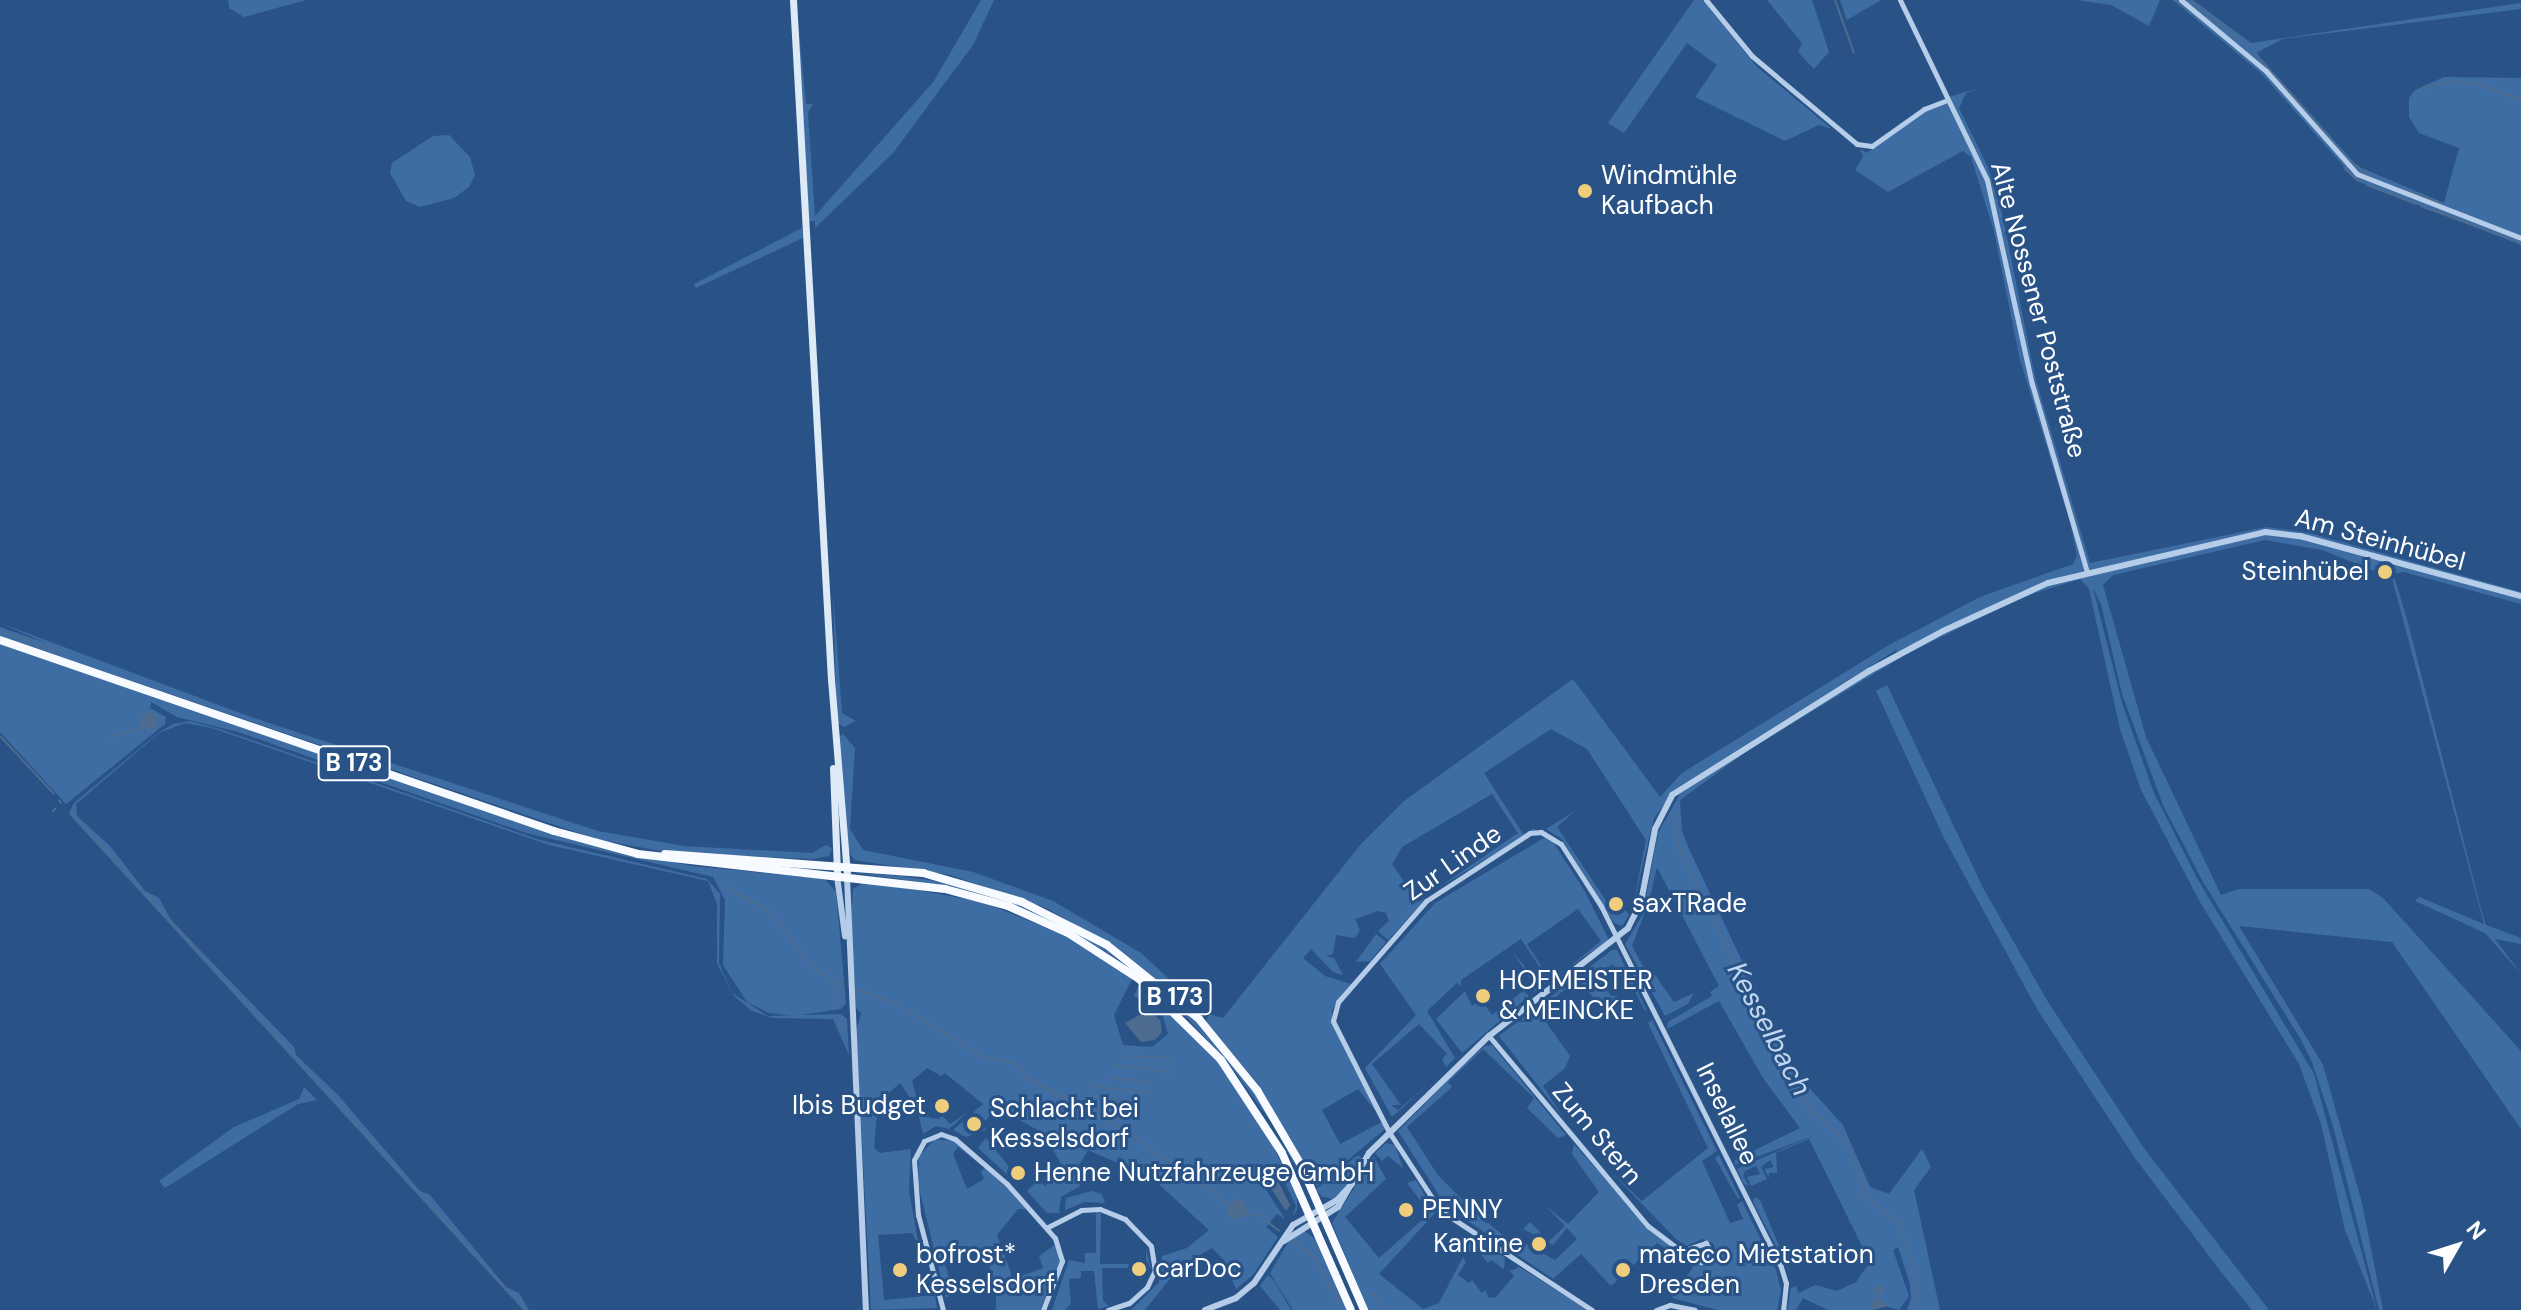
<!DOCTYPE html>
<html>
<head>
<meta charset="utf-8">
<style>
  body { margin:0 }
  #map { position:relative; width:2521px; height:1310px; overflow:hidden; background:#295387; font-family:"DM Sans",sans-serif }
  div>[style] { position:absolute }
  .green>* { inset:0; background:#3e6da4 }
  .water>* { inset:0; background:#4e6c90 }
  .round { border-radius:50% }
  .stream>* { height:2px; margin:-1px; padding:0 1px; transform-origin:1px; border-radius:1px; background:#4e6c90 }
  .minor>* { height:5px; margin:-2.5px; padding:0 2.5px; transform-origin:2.5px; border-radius:2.5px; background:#b5cde8 }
  .tertiary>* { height:6px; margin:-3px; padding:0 3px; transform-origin:3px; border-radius:3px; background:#b5cde8 }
  .secondary>* { height:7px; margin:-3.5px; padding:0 3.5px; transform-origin:3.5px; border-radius:3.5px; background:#dfeaf7 }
  .primary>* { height:8px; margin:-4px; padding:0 4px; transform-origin:4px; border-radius:4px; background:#f7fafe }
  .dots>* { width:22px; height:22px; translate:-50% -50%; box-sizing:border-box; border:4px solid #295387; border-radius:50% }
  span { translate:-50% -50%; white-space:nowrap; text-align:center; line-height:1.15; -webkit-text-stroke:6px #295387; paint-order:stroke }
  .shield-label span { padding:2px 6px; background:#295387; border:2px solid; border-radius:6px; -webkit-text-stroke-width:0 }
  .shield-label { font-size:24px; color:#fff; font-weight:700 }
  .poi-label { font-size:26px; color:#fff }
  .left { translate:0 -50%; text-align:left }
  .right { translate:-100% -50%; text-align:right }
  .street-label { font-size:26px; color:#fff }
  .water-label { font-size:28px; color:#c1d7ef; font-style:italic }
  .north { position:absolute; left:2417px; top:1206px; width:80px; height:80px; -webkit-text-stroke:6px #295387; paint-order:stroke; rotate:51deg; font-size:22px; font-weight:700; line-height:32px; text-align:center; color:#fff }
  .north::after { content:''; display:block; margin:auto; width:28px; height:36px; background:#fff; clip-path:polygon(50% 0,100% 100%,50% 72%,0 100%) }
</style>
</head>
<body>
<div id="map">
  <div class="green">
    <i style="clip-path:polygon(228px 0,306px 0,244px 17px,229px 8px)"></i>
    <i style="clip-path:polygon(796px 0,806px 104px,813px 104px,808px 113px,815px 216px,934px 81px,981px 0,994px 0,973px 45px,893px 153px,815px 228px,815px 221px,809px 221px)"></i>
    <i style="clip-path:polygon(1694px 0,1703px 0,1757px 67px,1832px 129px,1819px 125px,1785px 141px,1695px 97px,1717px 65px,1687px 43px,1624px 133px,1608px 123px)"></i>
    <i style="clip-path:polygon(1767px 0,1812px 0,1829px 52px,1814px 69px,1798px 52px,1802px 43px)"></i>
    <i style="clip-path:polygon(1840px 0,1881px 0,1847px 20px)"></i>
    <i style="clip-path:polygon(2076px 0,2160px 0,2149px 26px,2111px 5px)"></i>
    <i style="clip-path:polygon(2173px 0,2193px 0,2251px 43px,2521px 3px,2521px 9px,2283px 39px,2256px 53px,2357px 166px,2444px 203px,2459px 148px,2419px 133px,2409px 117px,2409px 98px,2415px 90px,2444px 77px,2521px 78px,2521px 245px,2357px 181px,2262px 74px)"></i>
    <i style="clip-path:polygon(1983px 87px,1966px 93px,1959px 108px,1987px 165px,2002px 213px,2035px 377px,2090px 563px,2266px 527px,2310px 533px,2521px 592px,2521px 604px,2404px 572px,2393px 574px,2397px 586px,2408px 623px,2482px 913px,2486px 925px,2521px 938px,2521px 944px,2495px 939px,2521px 974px,2485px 933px,2415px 901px,2419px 897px,2484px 924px,2392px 578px,2322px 550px,2265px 540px,2113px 575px,2103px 585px,2146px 737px,2221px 895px,2239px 889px,2369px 889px,2383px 898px,2521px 1051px,2521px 1129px,2392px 942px,2239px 926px,2323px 1065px,2362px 1203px,2383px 1310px,2379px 1310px,2333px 1126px,2312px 1062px,2300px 1038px,2203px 882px,2163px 805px,2122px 694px,2101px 604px,2093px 588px,2122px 703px,2154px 793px,2197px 878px,2314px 1074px,2377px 1310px,2345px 1230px,2321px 1124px,2299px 1064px,2200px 902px,2141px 790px,2120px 729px,2089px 589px,2080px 579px,2022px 597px,1905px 655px,1750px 749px,1680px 800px,1682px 831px,1690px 851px,1794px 1071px,1843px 1125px,1870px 1187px,1889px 1194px,1922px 1149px,1931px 1167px,1914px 1190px,1940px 1310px,1907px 1310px,1911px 1298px,1910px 1284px,1898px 1247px,1893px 1250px,1909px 1296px,1899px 1310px,1871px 1302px,1873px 1310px,1828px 1310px,1803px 1298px,1796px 1310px,1787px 1310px,1791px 1288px,1796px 1286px,1799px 1293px,1815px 1285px,1837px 1291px,1856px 1282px,1873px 1258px,1868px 1249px,1864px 1250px,1809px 1139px,1776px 1153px,1777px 1173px,1769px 1173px,1769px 1178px,1764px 1169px,1774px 1167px,1770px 1160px,1761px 1167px,1767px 1179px,1751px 1186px,1747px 1177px,1760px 1174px,1756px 1166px,1745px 1171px,1743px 1176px,1749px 1186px,1744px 1184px,1737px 1169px,1815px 1135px,1735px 1165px,1735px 1160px,1800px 1128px,1763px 1078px,1719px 1001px,1667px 1029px,1668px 1022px,1712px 996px,1710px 992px,1719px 986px,1657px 867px,1649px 901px,1646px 897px,1658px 833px,1680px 794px,1695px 783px,1899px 656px,1896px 650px,1677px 788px,1654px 818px,1633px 906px,1646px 840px,1587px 749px,1551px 729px,1484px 773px,1523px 834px,1533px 829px,1537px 829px,1438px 888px,1518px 833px,1492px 794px,1402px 847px,1392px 864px,1418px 902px,1427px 898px,1388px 940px,1378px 931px,1389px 921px,1386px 913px,1378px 911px,1355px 919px,1360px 930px,1355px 938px,1336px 935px,1333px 954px,1326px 956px,1334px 958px,1343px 975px,1333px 972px,1311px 949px,1303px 958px,1325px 976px,1351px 984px,1332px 1010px,1332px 1022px,1377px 1113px,1358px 1089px,1322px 1110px,1340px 1144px,1382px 1122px,1385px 1129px,1317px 1186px,1258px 1084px,1206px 1022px,1209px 1014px,1223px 1018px,1361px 844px,1404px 801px,1573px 679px,1660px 797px,1682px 773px,1889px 645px,1980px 597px,2073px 564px,2077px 556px,2070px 522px,2020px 360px,1994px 231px,1971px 157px,1963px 151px,1888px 192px,1855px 170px,1863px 157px,1860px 149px,1867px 153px,1930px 108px,1951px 102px,1949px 97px)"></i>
    <i style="clip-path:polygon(449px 135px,470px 157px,475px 175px,469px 187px,454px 198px,420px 207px,406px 201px,390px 173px,392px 163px,433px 136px)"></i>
    <i style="clip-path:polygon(802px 228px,803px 238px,696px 288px,694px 284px)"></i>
    <i style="clip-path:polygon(833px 592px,842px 713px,856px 721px,844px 727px,837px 722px)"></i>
    <i style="clip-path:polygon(0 623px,248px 716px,598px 831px,684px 846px,812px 853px,826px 845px,832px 848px,829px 856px,813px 859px,671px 853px,596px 839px,0 636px,0 627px,46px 643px)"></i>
    <i style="clip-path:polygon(0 644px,564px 838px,692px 866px,825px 879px,836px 892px,846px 1003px,841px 1009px,795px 1016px,769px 1013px,747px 1002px,723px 965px,725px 900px,713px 877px,526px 833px,238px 732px,177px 717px,151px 702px,150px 708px,166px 717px,165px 724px,66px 804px,0 732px)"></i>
    <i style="clip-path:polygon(1887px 685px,1983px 888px,2048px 1002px,2146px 1151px,2269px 1310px,2252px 1310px,2218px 1268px,2135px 1158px,2037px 1009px,1944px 838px,1876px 691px)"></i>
    <i style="clip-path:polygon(189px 721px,220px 729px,540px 840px,707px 879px,720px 894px,719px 963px,732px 993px,768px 1016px,841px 1014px,847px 1019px,849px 1055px,833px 1019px,773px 1018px,752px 1011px,733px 995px,717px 963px,717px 904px,708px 881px,549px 845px,212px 728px,185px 723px,159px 733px,76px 804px,77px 816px,111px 847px,145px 891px,159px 898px,171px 920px,294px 1047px,296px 1055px,338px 1095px,420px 1191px,429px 1194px,506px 1287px,519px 1293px,529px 1310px,523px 1310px,69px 814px,74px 803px,158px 733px,173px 724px)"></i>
    <i style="clip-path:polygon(843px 734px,855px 748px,850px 829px,863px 850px,973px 872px,1053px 901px,1141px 953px,1205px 1012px,1195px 1010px,1111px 944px,1044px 907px,950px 875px,854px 860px,848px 849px,839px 737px)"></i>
    <i style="clip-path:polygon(1575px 811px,1557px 827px,1612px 910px,1621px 905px,1629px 915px,1622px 926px,1614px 923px,1562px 839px,1546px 829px)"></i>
    <i style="clip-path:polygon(1544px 838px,1553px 842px,1584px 890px,1609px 940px,1569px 967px,1601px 941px,1578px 909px,1527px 944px,1549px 978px,1565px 970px,1533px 992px,1536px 987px,1512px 951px,1539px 984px,1547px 978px,1521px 939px,1461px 980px,1461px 986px,1457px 983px,1427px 1011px,1455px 1058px,1446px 1067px,1442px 1059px,1447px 1054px,1419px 1024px,1372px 1064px,1401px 1105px,1391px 1105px,1398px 1110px,1429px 1084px,1392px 1117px,1365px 1068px,1416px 1015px,1380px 964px,1435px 903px)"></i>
    <i style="clip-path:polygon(854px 873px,901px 876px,943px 882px,1021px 905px,1094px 942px,1125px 962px,1171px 998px,1203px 1029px,1257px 1096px,1295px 1160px,1308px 1189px,1273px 1125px,1227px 1061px,1170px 1000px,1124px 963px,1063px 926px,1000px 900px,942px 885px)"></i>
    <i style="clip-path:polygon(867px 881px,983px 902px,1069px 937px,1132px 979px,1114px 1015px,1123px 1045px,1152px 1047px,1168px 1034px,1162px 1013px,1134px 996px,1139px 985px,1210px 1051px,1267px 1135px,1297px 1193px,1297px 1210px,1292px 1217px,1296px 1206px,1279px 1170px,1271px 1166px,1260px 1171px,1259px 1179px,1285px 1219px,1277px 1214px,1266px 1227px,1278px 1237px,1253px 1275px,1236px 1289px,1224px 1260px,1212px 1248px,1181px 1265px,1145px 1310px,1131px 1310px,1159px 1282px,1162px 1256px,1187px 1248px,1209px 1230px,1152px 1178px,1088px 1150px,1074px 1174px,1080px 1186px,1061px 1197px,1059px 1213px,1047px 1213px,1027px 1191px,1038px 1180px,1045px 1186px,1063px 1167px,1049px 1143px,1052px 1138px,998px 1108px,982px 1124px,986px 1130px,966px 1137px,953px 1130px,983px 1104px,945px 1073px,941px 1076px,927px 1068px,912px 1081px,919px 1106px,930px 1118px,940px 1119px,940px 1113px,950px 1124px,967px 1113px,949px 1129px,936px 1126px,923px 1134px,917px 1108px,900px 1083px,878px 1103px,874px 1148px,880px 1153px,911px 1149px,909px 1191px,919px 1247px,912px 1233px,878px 1235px,884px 1300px,935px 1295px,937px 1308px,871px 1310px,856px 1032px,861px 1013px,856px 1008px,851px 924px,853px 889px)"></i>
    <i style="clip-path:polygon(1647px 907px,1632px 946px,1649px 977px,1655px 975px,1674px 1002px,1694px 993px,1688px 1004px,1665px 1016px,1625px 944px)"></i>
    <i style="clip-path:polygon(1376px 934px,1386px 942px,1370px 961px,1356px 962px)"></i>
    <i style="clip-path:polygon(1612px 950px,1617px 950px,1646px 1009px,1645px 1011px,1632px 985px,1622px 993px,1627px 985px,1613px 964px,1597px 975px,1611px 996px,1618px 996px,1603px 1009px,1578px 979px,1538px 1011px,1570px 1056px,1565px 1068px,1543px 1086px,1562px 1116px,1499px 1036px)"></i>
    <i style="clip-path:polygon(1465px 991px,1472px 1006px,1481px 1000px,1492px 1015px,1523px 991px,1529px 996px,1462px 1053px,1436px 1019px)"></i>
    <i style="clip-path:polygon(1652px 1020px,1717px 1151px,1702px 1161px,1730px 1223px,1743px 1219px,1737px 1205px,1742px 1201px,1776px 1270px,1781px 1291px,1777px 1310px,1718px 1310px,1672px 1298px,1693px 1267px,1657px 1243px,1611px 1286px,1581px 1254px,1553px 1279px,1446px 1206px,1398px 1131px,1466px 1062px,1485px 1046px,1492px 1045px,1566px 1135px,1558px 1138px,1527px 1108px,1534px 1098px,1483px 1049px,1448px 1082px,1452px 1087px,1407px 1127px,1437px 1174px,1471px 1209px,1510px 1241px,1518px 1235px,1523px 1243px,1555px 1260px,1577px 1239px,1567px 1228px,1553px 1245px,1523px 1229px,1530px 1222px,1549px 1241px,1565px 1226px,1546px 1206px,1568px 1224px,1599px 1192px,1572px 1154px,1574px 1144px,1658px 1237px,1699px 1263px,1710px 1263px,1716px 1251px,1713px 1243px,1702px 1239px,1686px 1246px,1677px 1240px,1611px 1172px,1642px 1201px,1708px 1148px,1648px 1023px)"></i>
    <i style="clip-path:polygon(304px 1087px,317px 1100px,298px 1104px,165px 1188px,159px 1181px,234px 1127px,299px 1099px)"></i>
    <i style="clip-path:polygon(986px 1138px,1014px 1173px,1011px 1178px,978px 1148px)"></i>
    <i style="clip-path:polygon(935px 1139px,953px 1141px,980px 1164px,958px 1147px,953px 1154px,967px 1189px,984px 1179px,981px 1172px,985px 1168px,1030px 1209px,1018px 1209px,997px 1235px,1013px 1279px,1043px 1268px,1039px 1256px,1056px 1244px,1060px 1263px,1040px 1310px,996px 1310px,996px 1285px,983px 1249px,944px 1261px,954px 1293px,946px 1298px,918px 1184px,919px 1156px)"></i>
    <i style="clip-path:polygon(1386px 1143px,1395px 1145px,1403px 1168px,1388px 1156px,1382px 1161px,1375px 1153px)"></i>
    <i style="clip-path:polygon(1358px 1155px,1362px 1159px,1347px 1187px,1334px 1199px,1322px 1197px,1316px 1189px)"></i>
    <i style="clip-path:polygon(1719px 1155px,1740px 1198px,1738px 1199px,1715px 1158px)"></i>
    <i style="clip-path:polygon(1374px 1157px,1386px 1179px,1345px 1217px,1379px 1258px,1430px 1213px,1407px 1183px,1416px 1180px,1435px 1213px,1379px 1274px,1423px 1309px,1439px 1303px,1463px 1257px,1466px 1262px,1458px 1275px,1469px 1283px,1472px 1280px,1482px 1293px,1485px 1290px,1489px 1298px,1496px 1297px,1514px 1276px,1510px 1271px,1519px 1267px,1588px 1310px,1368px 1310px,1332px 1223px)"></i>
    <i style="clip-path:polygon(1092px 1191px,1102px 1194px,1105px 1203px,1085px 1202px,1065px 1210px,1066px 1198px)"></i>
    <i style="clip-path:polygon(1755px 1197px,1760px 1200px,1791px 1275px,1753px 1202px)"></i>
    <i style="clip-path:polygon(1096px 1212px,1101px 1213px,1100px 1264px,1146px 1264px,1146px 1249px,1151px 1268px,1102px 1268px,1103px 1301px,1109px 1306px,1098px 1309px,1094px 1271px,1081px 1271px,1081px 1278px,1069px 1279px,1071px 1303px,1065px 1310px,1052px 1310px,1069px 1260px,1085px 1263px,1085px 1253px,1096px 1253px)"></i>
    <i style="clip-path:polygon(1303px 1230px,1318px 1241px,1347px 1310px,1293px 1310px,1270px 1273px,1290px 1239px)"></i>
    <i style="clip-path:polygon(1476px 1238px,1505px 1258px,1504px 1269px,1491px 1260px,1488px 1263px,1477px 1250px,1466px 1253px,1464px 1247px)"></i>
    <i style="clip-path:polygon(1268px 1275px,1275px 1282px,1291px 1310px,1280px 1310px,1260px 1286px)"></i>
  </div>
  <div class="water">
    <i class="round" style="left:140px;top:712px;width:18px;height:18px"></i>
    <i style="clip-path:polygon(1148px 1010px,1160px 1020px,1162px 1032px,1155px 1040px,1141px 1042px,1125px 1023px)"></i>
    <i style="clip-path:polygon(1278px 1181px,1290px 1205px,1286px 1211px,1269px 1185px)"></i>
    <i class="round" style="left:1227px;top:1199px;width:20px;height:20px"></i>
    <i style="clip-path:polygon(1881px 1284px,1884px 1292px,1879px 1297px,1888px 1306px,1873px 1310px,1871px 1302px,1879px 1297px,1872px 1289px)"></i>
  </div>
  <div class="stream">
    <i style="left:1835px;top:0;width:56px;rotate:70.3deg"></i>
    <i style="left:2174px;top:0;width:15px;rotate:32deg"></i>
    <i style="left:2190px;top:0;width:65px;rotate:38.8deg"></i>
    <i style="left:2245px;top:44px;width:4px;rotate:45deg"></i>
    <i style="left:2254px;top:52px;width:107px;rotate:48.4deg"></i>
    <i style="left:2423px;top:88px;width:29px;rotate:-14deg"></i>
    <i style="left:2451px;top:81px;width:27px;rotate:6deg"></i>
    <i style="left:2478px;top:84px;width:46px;rotate:20.4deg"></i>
    <i style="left:2327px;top:135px;width:28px;rotate:51deg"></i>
    <i style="left:2345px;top:157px;width:34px;rotate:37deg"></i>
    <i style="left:2344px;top:168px;width:19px;rotate:43deg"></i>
    <i style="left:2367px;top:185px;width:53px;rotate:21.2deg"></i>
    <i style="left:2404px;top:190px;width:39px;rotate:19deg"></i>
    <i style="left:2421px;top:206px;width:107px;rotate:20.3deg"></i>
    <i style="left:0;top:631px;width:70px;rotate:19.2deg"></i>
    <i style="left:0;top:736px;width:79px;rotate:47deg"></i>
    <i style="left:109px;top:738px;width:35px;rotate:-18deg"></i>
    <i style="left:59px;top:800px;width:4px;rotate:56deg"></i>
    <i style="left:53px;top:811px;width:4px;rotate:-45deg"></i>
    <i style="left:71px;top:812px;width:675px;rotate:47.58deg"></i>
    <i style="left:1675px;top:815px;width:32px;rotate:83deg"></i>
    <i style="left:1679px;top:847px;width:247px;rotate:64.6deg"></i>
    <i style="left:1785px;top:1070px;width:52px;rotate:56deg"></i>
    <i style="left:1814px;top:1113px;width:43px;rotate:41.2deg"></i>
    <i style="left:1846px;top:1141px;width:48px;rotate:67.8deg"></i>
    <i style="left:1864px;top:1185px;width:9px;rotate:103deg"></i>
    <i style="left:1862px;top:1194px;width:47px;rotate:38.1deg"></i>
    <i style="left:1899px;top:1223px;width:58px;rotate:71.9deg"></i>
    <i style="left:1917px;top:1278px;width:32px;rotate:92deg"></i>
    <i style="left:727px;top:888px;width:48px;rotate:28.7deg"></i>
    <i style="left:769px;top:911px;width:72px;rotate:52.3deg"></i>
    <i style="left:813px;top:968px;width:35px;rotate:31deg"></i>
    <i style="left:837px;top:987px;width:19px;rotate:84deg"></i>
    <i style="left:857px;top:990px;width:40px;rotate:18.9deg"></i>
    <i style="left:895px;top:1003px;width:103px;rotate:31.5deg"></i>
    <i style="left:983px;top:1057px;width:35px;rotate:12deg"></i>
    <i style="left:1017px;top:1064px;width:15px;rotate:58deg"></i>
    <i style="left:1025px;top:1077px;width:110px;rotate:27.7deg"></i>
    <i style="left:1122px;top:1128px;width:133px;rotate:35.5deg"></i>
    <i style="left:840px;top:1017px;width:15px;rotate:74deg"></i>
    <i style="left:1127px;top:1056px;width:45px;rotate:2.5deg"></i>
    <i style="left:1115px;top:1065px;width:54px;rotate:7.4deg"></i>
    <i style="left:1110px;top:1078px;width:39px;rotate:6deg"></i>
    <i style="left:1093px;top:1086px;width:54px;rotate:7.4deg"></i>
    <i style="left:307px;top:1096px;width:3px;rotate:-45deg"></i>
    <i style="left:1090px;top:1096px;width:43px;rotate:7.9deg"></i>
    <i style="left:1090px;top:1107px;width:31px;rotate:21deg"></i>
    <i style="left:1119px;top:1118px;width:13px;rotate:-9deg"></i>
    <i style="left:1242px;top:1213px;width:18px;rotate:9deg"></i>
    <i style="left:1260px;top:1216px;width:24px;rotate:38deg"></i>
    <i style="left:1293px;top:1241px;width:26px;rotate:37deg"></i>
    <i style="left:1314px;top:1257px;width:55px;rotate:62deg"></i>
    <i style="left:1368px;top:1295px;width:6px;rotate:-9deg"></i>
    <i style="left:1374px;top:1294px;width:19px;rotate:58deg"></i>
  </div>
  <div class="minor">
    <i style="left:1706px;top:0;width:72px;rotate:50.6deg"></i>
    <i style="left:1752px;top:56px;width:137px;rotate:40deg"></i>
    <i style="left:1857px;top:144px;width:15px;rotate:8deg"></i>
    <i style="left:1872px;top:146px;width:64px;rotate:-35.4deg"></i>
    <i style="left:1924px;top:109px;width:25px;rotate:-21deg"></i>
    <i style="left:1900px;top:0;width:200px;rotate:64.2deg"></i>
    <i style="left:1987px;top:180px;width:209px;rotate:77.6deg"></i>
    <i style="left:2032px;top:384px;width:196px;rotate:73.7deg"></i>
    <i style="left:2181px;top:0;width:111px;rotate:39.9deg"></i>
    <i style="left:2266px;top:71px;width:137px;rotate:48.5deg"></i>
    <i style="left:2357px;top:174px;width:176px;rotate:21.3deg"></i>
    <i style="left:1489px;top:1036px;width:248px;rotate:50.1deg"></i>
    <i style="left:1648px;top:1226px;width:41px;rotate:37.1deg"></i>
    <i style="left:1681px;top:1251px;width:23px;rotate:29deg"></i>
    <i style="left:1701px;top:1262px;width:14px;rotate:-36deg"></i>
    <i style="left:1712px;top:1254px;width:13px;rotate:-119deg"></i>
    <i style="left:1706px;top:1243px;width:26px;rotate:162deg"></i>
    <i style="left:1048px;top:1227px;width:37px;rotate:-27deg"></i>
    <i style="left:1081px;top:1210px;width:19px;rotate:-3deg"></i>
    <i style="left:1100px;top:1209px;width:27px;rotate:22deg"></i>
    <i style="left:1125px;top:1219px;width:37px;rotate:46deg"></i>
    <i style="left:1151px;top:1246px;width:24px;rotate:81deg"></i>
    <i style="left:1155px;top:1270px;width:19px;rotate:115deg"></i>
    <i style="left:1147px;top:1287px;width:24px;rotate:138deg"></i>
    <i style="left:1129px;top:1303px;width:22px;rotate:162deg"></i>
    <i style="left:943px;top:1310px;width:98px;rotate:-104.7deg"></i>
    <i style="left:918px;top:1215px;width:55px;rotate:-94.2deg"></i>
    <i style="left:914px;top:1160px;width:21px;rotate:-62deg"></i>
    <i style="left:924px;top:1141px;width:18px;rotate:-22deg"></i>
    <i style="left:941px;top:1134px;width:15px;rotate:20deg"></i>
    <i style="left:955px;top:1139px;width:69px;rotate:40.9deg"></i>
    <i style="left:1007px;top:1184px;width:72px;rotate:48.4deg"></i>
    <i style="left:1055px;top:1238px;width:24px;rotate:73deg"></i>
    <i style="left:1062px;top:1261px;width:53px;rotate:111.2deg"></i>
    <i style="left:1592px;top:1310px;width:182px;rotate:-146.7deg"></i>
    <i style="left:1440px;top:1210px;width:93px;rotate:-123.2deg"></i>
    <i style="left:1389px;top:1132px;width:124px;rotate:-116.8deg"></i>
    <i style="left:1333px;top:1021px;width:20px;rotate:-75deg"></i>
    <i style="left:1338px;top:1002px;width:134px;rotate:-48.9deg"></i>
    <i style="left:1426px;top:901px;width:124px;rotate:-33.2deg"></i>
    <i style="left:1530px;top:833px;width:11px;rotate:-5deg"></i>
    <i style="left:1541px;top:832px;width:23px;rotate:31deg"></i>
    <i style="left:1561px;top:844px;width:74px;rotate:57.2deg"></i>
    <i style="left:1601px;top:906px;width:403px;rotate:63.5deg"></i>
    <i style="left:1781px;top:1267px;width:17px;rotate:73deg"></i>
    <i style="left:1786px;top:1283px;width:27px;rotate:96deg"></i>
    <i style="left:1656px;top:1310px;width:15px;rotate:-20deg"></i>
    <i style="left:1670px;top:1305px;width:25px;rotate:11deg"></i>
  </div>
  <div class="tertiary">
    <i style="left:837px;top:876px;width:61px;rotate:82.4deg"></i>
    <i style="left:847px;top:877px;width:433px;rotate:87.5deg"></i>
    <i style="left:1284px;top:1241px;width:64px;rotate:-32.2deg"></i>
    <i style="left:1338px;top:1207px;width:62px;rotate:-60.1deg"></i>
    <i style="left:1369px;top:1153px;width:168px;rotate:-44.3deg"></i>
    <i style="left:1489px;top:1036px;width:176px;rotate:-37.8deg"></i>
    <i style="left:1628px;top:928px;width:29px;rotate:-63deg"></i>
    <i style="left:1641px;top:902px;width:74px;rotate:-79.1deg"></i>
    <i style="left:1655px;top:829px;width:38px;rotate:-63deg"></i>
    <i style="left:1672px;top:795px;width:233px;rotate:-32.2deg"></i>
    <i style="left:1869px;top:671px;width:84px;rotate:-28.4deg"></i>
    <i style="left:1943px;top:631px;width:115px;rotate:-24.6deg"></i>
    <i style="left:2048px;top:583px;width:223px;rotate:-13.2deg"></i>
    <i style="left:2265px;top:532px;width:35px;rotate:7deg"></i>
    <i style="left:2300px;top:536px;width:229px;rotate:15.2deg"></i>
    <i style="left:1205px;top:1310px;width:33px;rotate:-21deg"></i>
    <i style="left:1236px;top:1298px;width:23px;rotate:-40deg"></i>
    <i style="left:1254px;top:1283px;width:70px;rotate:-56.1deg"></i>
    <i style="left:1293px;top:1225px;width:51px;rotate:-29.6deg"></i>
    <i style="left:1337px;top:1200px;width:22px;rotate:-47deg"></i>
  </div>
  <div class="secondary">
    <i style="left:793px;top:0;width:680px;rotate:86.8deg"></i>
    <i style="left:831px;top:679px;width:194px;rotate:85.3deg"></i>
    <i style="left:833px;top:768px;width:104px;rotate:87.8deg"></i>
  </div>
  <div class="primary">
    <i style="left:0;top:640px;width:586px;rotate:19.02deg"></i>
    <i style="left:554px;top:831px;width:87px;rotate:15.3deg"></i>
    <i style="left:638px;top:854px;width:309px;rotate:6.5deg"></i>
    <i style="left:945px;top:889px;width:65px;rotate:15.1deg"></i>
    <i style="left:1008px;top:906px;width:66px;rotate:24.2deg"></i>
    <i style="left:1068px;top:933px;width:85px;rotate:32.9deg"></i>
    <i style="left:1139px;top:979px;width:115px;rotate:44.6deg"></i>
    <i style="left:1221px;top:1060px;width:111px;rotate:56.7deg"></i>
    <i style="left:1282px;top:1153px;width:171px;rotate:66.3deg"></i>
    <i style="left:665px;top:854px;width:259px;rotate:4.2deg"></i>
    <i style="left:923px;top:873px;width:103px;rotate:16.3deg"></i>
    <i style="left:1022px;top:902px;width:95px;rotate:26.8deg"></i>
    <i style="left:1107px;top:945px;width:118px;rotate:38.8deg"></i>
    <i style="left:1199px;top:1019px;width:92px;rotate:50.8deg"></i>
    <i style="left:1257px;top:1090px;width:87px;rotate:59.6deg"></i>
    <i style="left:1301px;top:1165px;width:158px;rotate:66.5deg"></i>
  </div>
  <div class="dots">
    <i style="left:1585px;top:191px;background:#efcd7c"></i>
    <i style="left:2385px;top:572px;background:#efcd7c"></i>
    <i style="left:1616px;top:904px;background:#efcd7c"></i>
    <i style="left:1483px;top:996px;background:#efcd7c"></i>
    <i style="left:942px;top:1106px;background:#efcd7c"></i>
    <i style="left:974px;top:1124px;background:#efcd7c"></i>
    <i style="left:1018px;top:1173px;background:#efcd7c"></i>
    <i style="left:1406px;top:1210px;background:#efcd7c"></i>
    <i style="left:1539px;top:1244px;background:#efcd7c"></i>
    <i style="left:1139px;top:1269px;background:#efcd7c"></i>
    <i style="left:900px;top:1270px;background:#efcd7c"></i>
    <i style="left:1623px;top:1270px;background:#efcd7c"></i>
  </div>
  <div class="shield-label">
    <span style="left:354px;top:763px">B 173</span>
    <span style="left:1175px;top:997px">B 173</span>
  </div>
  <div class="poi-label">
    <span class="left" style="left:1601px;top:191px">Windmühle<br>Kaufbach</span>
    <span class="right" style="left:2369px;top:572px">Steinhübel</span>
    <span class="left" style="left:1632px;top:904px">saxTRade</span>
    <span class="left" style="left:1499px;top:996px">HOFMEISTER<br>&amp; MEINCKE</span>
    <span class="right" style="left:926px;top:1106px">Ibis Budget</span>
    <span class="left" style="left:990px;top:1124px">Schlacht bei<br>Kesselsdorf</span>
    <span class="left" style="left:1034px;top:1173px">Henne Nutzfahrzeuge GmbH</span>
    <span class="left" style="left:1422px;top:1210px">PENNY</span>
    <span class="right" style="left:1523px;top:1244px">Kantine</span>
    <span class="left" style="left:916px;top:1270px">bofrost*<br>Kesselsdorf</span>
    <span class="left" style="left:1639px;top:1270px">mateco Mietstation<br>Dresden</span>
    <span class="left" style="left:1155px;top:1269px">carDoc</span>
  </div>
  <div class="street-label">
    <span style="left:2038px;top:310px;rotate:75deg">Alte Nossener Poststraße</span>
    <span style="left:2380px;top:540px;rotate:15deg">Am Steinhübel</span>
    <span style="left:1453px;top:863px;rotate:-35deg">Zur Linde</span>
    <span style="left:1727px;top:1114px;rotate:64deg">Inselallee</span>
    <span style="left:1597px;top:1134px;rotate:50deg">Zum Stern</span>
  </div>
  <div class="water-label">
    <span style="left:1769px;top:1029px;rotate:62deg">Kesselbach</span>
  </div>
  <div class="north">N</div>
</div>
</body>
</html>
